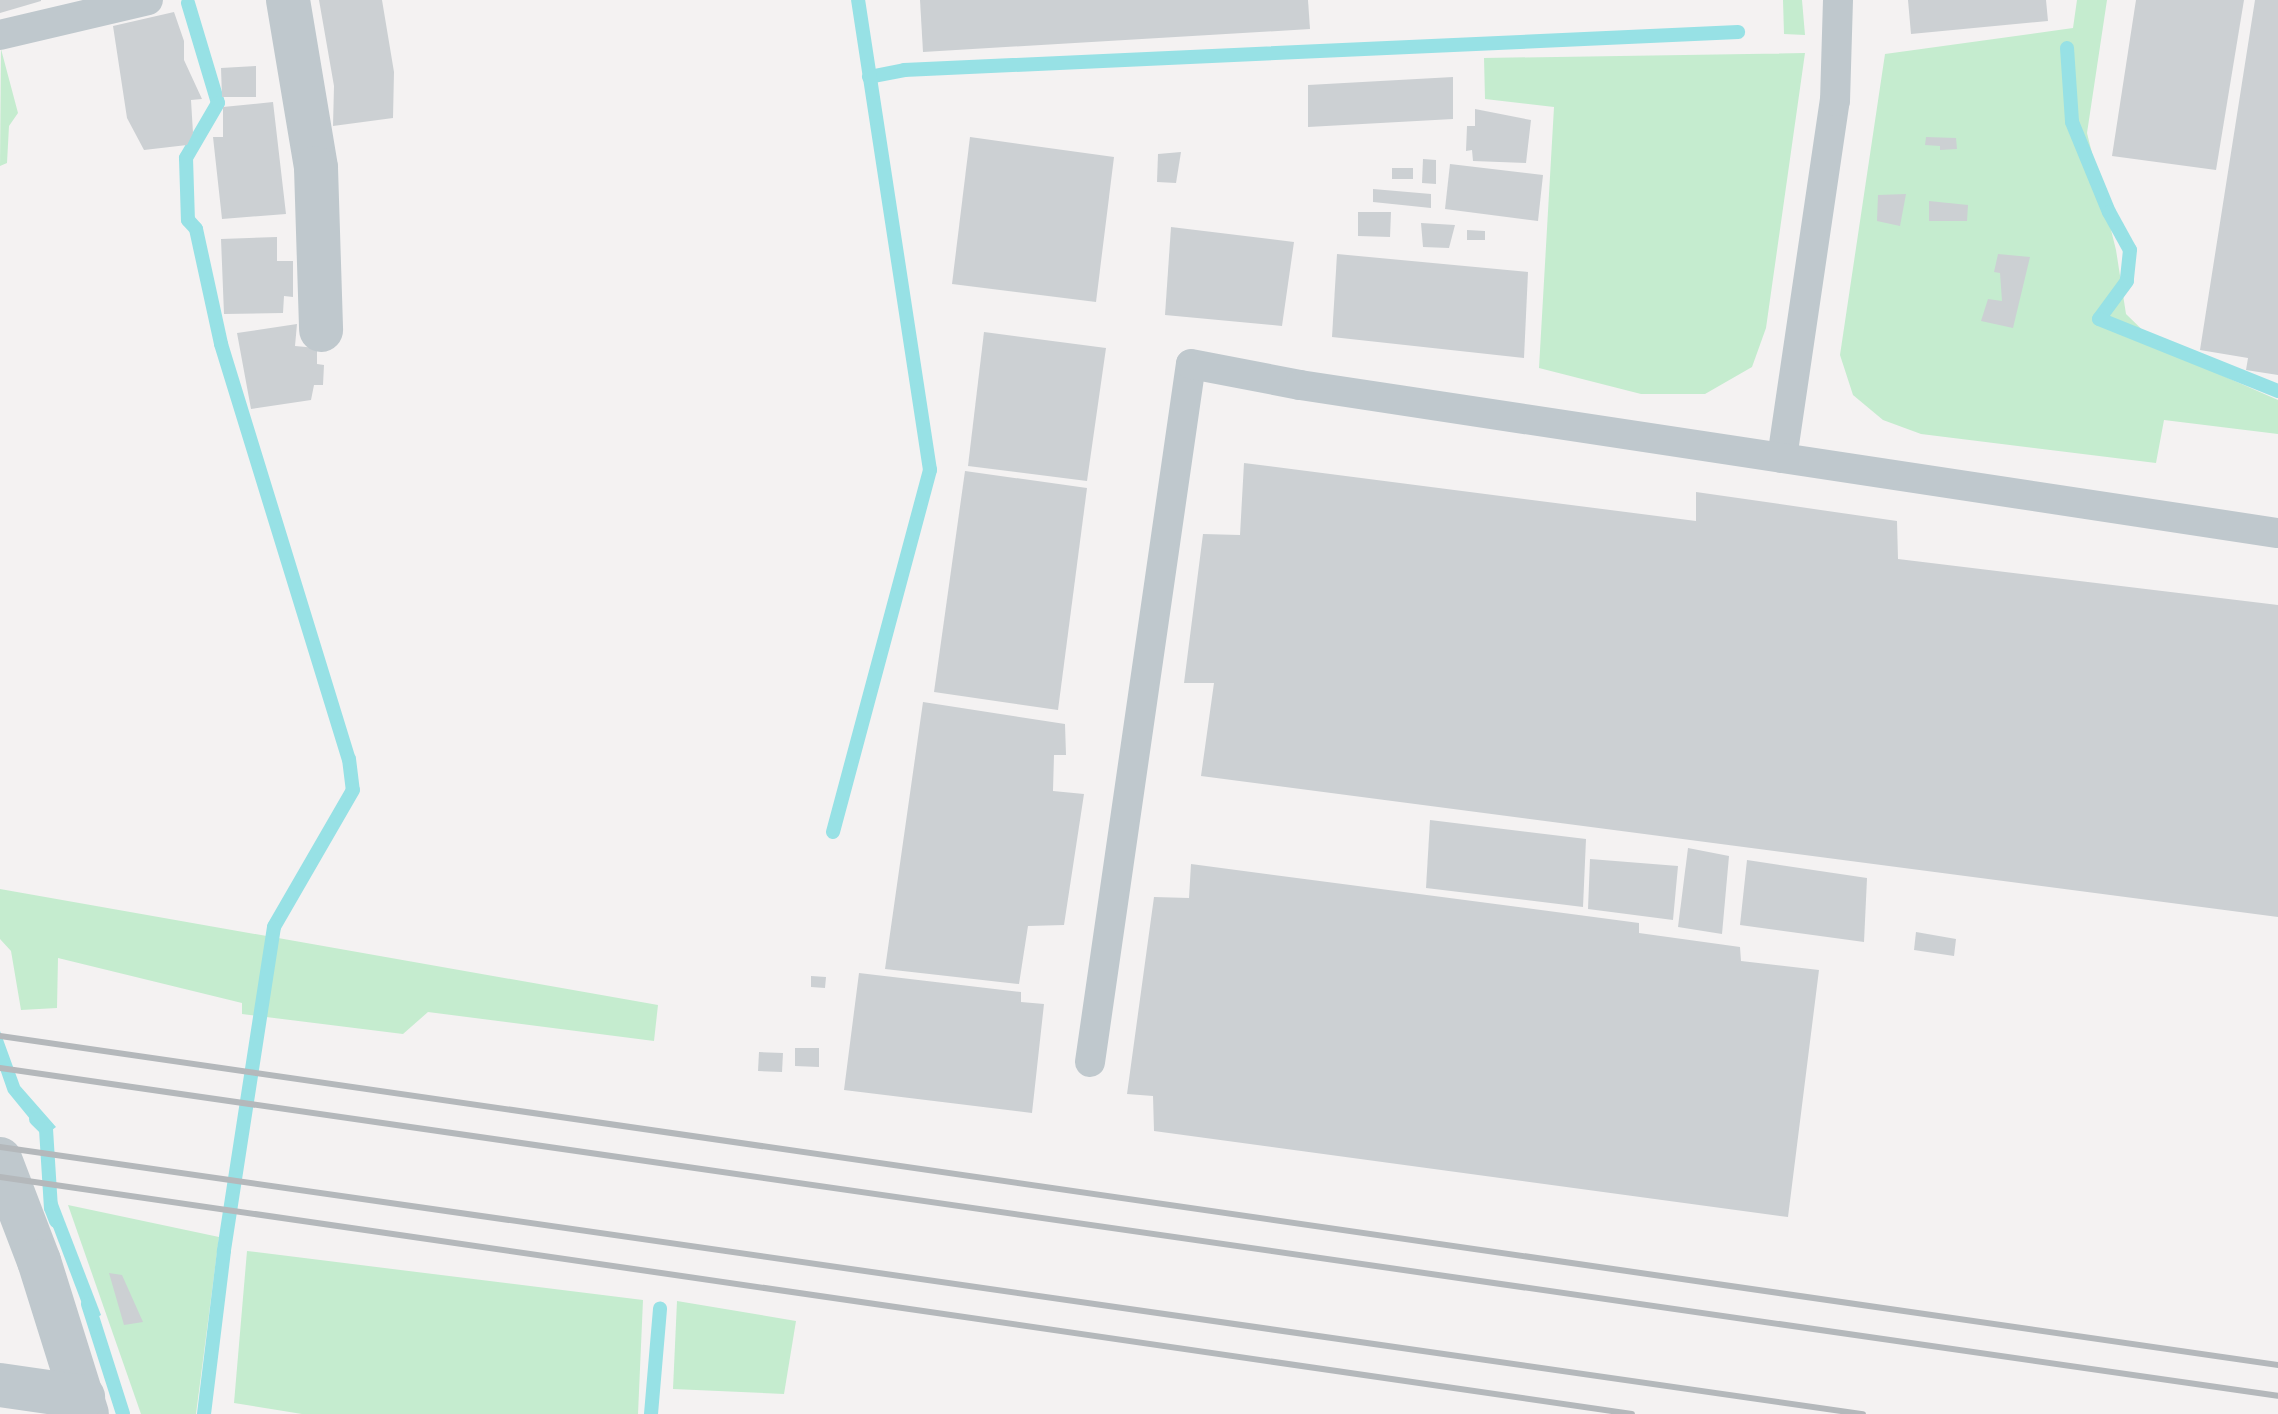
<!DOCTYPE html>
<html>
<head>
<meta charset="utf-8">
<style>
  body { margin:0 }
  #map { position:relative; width:2278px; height:1414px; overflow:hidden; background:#f4f2f2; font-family:Roboto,sans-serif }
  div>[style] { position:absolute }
  .green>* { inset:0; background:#c5eccf }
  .water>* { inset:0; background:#97e1e5 }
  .stream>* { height:14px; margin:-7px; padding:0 7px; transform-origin:7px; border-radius:7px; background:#97e1e5 }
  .building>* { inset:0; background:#ccd0d3 }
  .service>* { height:30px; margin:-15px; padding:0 15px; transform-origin:15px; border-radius:15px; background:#bfc8cd }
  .minor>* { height:44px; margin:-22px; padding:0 22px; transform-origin:22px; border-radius:22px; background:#bfc8cd }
  .rail>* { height:6px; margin:-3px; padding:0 3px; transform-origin:3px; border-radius:3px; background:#b4b8bb }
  span { translate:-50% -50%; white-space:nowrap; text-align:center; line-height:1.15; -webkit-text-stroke:6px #fff; paint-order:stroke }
</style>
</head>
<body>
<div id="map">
  <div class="green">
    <i style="clip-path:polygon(1783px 0,1802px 0,1805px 35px,1784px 34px)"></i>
    <i style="clip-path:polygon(2077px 0,2107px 0,2087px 133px,2116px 250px,2126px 314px,2162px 349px,2278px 400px,2278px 434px,2164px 420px,2156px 463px,1921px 434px,1883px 420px,1853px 395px,1840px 355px,1885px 54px,2073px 28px)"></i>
    <i style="clip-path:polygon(1px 49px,18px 113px,9px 126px,7px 163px,0 166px)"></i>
    <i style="clip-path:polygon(1805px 53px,1766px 328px,1752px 367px,1705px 394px,1641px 394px,1539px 368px,1554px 107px,1485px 99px,1484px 58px)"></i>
    <i style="clip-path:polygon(0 889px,658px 1005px,654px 1041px,428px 1012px,403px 1034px,242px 1014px,242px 1003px,58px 958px,57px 1008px,21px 1010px,11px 951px,0 939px)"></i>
    <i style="clip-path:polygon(68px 1205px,219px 1237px,196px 1414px,141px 1414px)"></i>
    <i style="clip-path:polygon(247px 1251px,643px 1300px,638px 1414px,302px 1414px,234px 1403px)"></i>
    <i style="clip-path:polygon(677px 1301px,796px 1321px,784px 1394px,673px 1389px)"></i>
  </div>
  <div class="water">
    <i style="clip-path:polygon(0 1031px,20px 1086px,56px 1127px,44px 1136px,8px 1092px,0 1069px)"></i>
    <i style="clip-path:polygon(57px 1201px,101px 1315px,89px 1322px,45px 1206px)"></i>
  </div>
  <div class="stream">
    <i style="left:188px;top:3px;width:104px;rotate:73.3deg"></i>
    <i style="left:218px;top:103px;width:64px;rotate:120.2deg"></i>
    <i style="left:186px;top:158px;width:62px;rotate:88.2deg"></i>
    <i style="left:188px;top:220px;width:12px;rotate:48deg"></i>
    <i style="left:196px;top:229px;width:118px;rotate:77.7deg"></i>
    <i style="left:221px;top:344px;width:434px;rotate:72.9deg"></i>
    <i style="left:349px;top:759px;width:31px;rotate:83deg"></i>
    <i style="left:353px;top:790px;width:158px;rotate:120deg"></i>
    <i style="left:274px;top:927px;width:328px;rotate:98.8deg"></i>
    <i style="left:224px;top:1251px;width:164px;rotate:97deg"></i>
    <i style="left:2067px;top:48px;width:74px;rotate:86.1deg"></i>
    <i style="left:2072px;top:122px;width:97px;rotate:67.7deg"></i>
    <i style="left:2109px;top:212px;width:43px;rotate:61.1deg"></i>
    <i style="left:2130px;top:250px;width:31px;rotate:96deg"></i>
    <i style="left:2127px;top:281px;width:47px;rotate:126.4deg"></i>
    <i style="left:2099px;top:319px;width:193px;rotate:21.9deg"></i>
    <i style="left:869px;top:77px;width:36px;rotate:-11deg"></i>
    <i style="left:904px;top:70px;width:835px;rotate:-2.61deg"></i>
    <i style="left:833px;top:832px;width:375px;rotate:-75deg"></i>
    <i style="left:930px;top:470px;width:475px;rotate:-98.7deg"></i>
    <i style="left:36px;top:1119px;width:14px;rotate:45deg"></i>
    <i style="left:46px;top:1129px;width:79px;rotate:86.4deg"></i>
    <i style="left:51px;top:1208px;width:14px;rotate:69deg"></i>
    <i style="left:88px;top:1304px;width:115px;rotate:72.3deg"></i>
    <i style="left:651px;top:1414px;width:106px;rotate:-85.1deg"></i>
  </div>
  <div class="building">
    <i style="clip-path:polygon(0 0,41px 0,41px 1px,0 13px)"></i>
    <i style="clip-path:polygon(319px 0,382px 0,394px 72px,393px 118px,333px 126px,334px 86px)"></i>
    <i style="clip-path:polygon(920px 0,1308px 0,1310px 29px,923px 52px)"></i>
    <i style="clip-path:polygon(1908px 0,2046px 0,2048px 21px,1911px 34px)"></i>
    <i style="clip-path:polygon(2136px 0,2244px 0,2216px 170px,2112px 156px)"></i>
    <i style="clip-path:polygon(2255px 0,2278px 0,2278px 375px,2246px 370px,2248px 358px,2200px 350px)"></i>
    <i style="clip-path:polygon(174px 12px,184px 41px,184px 60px,202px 99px,191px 100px,193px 133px,187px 145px,144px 150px,127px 118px,113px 26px)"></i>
    <i style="clip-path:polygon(256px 66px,256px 97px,222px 97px,221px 68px)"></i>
    <i style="clip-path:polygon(1453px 77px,1453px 119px,1308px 127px,1308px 85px)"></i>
    <i style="clip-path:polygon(273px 102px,286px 214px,222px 219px,213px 137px,223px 137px,223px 107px)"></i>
    <i style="clip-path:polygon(1475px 109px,1531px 120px,1526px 163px,1473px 161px,1472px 150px,1466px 151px,1467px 126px,1475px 126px)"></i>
    <i style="clip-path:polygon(970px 137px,1114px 157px,1096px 302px,952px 284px)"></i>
    <i style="clip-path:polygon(1926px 137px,1956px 138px,1957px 149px,1940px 150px,1940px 146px,1925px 145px)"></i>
    <i style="clip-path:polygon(1181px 152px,1176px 183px,1157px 182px,1158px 154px)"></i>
    <i style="clip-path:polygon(1423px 159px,1436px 160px,1436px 184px,1422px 183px)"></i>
    <i style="clip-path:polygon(1450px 164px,1543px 175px,1538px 221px,1445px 209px)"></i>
    <i style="clip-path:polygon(1392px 168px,1413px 168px,1413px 179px,1392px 179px)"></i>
    <i style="clip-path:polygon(1373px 189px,1431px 194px,1431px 208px,1373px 202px)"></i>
    <i style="clip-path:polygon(1906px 194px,1900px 226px,1877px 221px,1878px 195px)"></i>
    <i style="clip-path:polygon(1929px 201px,1968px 205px,1967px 221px,1929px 221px)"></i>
    <i style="clip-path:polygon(1358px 212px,1391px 212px,1390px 237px,1358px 236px)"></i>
    <i style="clip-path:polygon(1421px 223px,1455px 225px,1449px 248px,1423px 247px)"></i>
    <i style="clip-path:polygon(1171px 227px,1294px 242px,1282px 326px,1165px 315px)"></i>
    <i style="clip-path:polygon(1467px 230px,1485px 231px,1485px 240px,1467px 240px)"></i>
    <i style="clip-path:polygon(277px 237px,277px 261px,293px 261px,293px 297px,284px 296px,283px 313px,224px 314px,221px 239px)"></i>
    <i style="clip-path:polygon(1337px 254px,1528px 272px,1524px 358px,1332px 337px)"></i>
    <i style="clip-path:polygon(1998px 254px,2030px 257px,2013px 328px,1981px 321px,1988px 299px,2002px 301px,2000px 273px,1994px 272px)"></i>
    <i style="clip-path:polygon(297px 324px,295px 346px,317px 348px,317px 364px,324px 365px,323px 385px,314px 385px,311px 400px,251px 409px,237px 333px)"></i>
    <i style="clip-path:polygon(984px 332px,1106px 348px,1087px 481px,968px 466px)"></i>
    <i style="clip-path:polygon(1244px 463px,1696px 521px,1696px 492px,1897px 521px,1898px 559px,2278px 605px,2278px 917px,1201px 776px,1214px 683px,1184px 683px,1203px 534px,1240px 535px)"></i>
    <i style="clip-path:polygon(965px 471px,1087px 488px,1058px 710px,934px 692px)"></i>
    <i style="clip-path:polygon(923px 702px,1065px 724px,1066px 755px,1054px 755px,1053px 791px,1084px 794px,1064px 925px,1028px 926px,1019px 984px,885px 969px)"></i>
    <i style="clip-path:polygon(1430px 820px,1586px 839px,1583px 907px,1426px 888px)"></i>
    <i style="clip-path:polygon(1688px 848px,1729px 856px,1722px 934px,1678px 927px)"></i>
    <i style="clip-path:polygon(1590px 859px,1678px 866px,1673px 920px,1588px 909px)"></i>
    <i style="clip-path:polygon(1747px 860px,1867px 878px,1864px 942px,1740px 925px)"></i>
    <i style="clip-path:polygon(1191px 864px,1639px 923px,1639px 933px,1740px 947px,1741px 961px,1819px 970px,1788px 1217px,1154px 1131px,1153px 1096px,1127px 1094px,1154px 897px,1189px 898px)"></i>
    <i style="clip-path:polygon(1916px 932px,1956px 939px,1954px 956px,1914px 950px)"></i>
    <i style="clip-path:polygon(859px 973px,1021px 992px,1021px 1002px,1044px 1004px,1032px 1113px,844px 1090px)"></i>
    <i style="clip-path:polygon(811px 976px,826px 977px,825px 988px,811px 987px)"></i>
    <i style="clip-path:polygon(795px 1048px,819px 1048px,819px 1067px,795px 1066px)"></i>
    <i style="clip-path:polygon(759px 1052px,783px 1053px,782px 1072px,758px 1071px)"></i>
    <i style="clip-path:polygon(109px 1273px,122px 1275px,143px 1322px,124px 1325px)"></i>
  </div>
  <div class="service">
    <i style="left:0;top:35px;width:152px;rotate:-13.3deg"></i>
    <i style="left:1782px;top:458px;width:361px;rotate:-81.6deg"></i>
    <i style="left:1835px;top:101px;width:101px;rotate:-88.3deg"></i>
    <i style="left:1090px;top:1062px;width:705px;rotate:-81.77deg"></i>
    <i style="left:1191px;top:364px;width:111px;rotate:10.9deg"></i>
    <i style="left:1300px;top:385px;width:989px;rotate:8.61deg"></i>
  </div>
  <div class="minor">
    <i style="left:288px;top:0;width:170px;rotate:80.5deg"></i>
    <i style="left:316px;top:168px;width:162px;rotate:88.2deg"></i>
    <i style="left:0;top:1159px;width:109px;rotate:69.1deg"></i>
    <i style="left:39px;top:1261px;width:160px;rotate:72.6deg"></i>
    <i style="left:0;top:1385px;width:84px;rotate:8.2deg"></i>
  </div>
  <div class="rail">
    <i style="left:0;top:1036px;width:2302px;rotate:8.22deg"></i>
    <i style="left:0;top:1068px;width:2301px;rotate:8.19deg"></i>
    <i style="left:0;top:1147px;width:1882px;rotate:8.16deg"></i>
    <i style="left:0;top:1177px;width:1649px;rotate:8.26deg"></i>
  </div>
</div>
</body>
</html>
